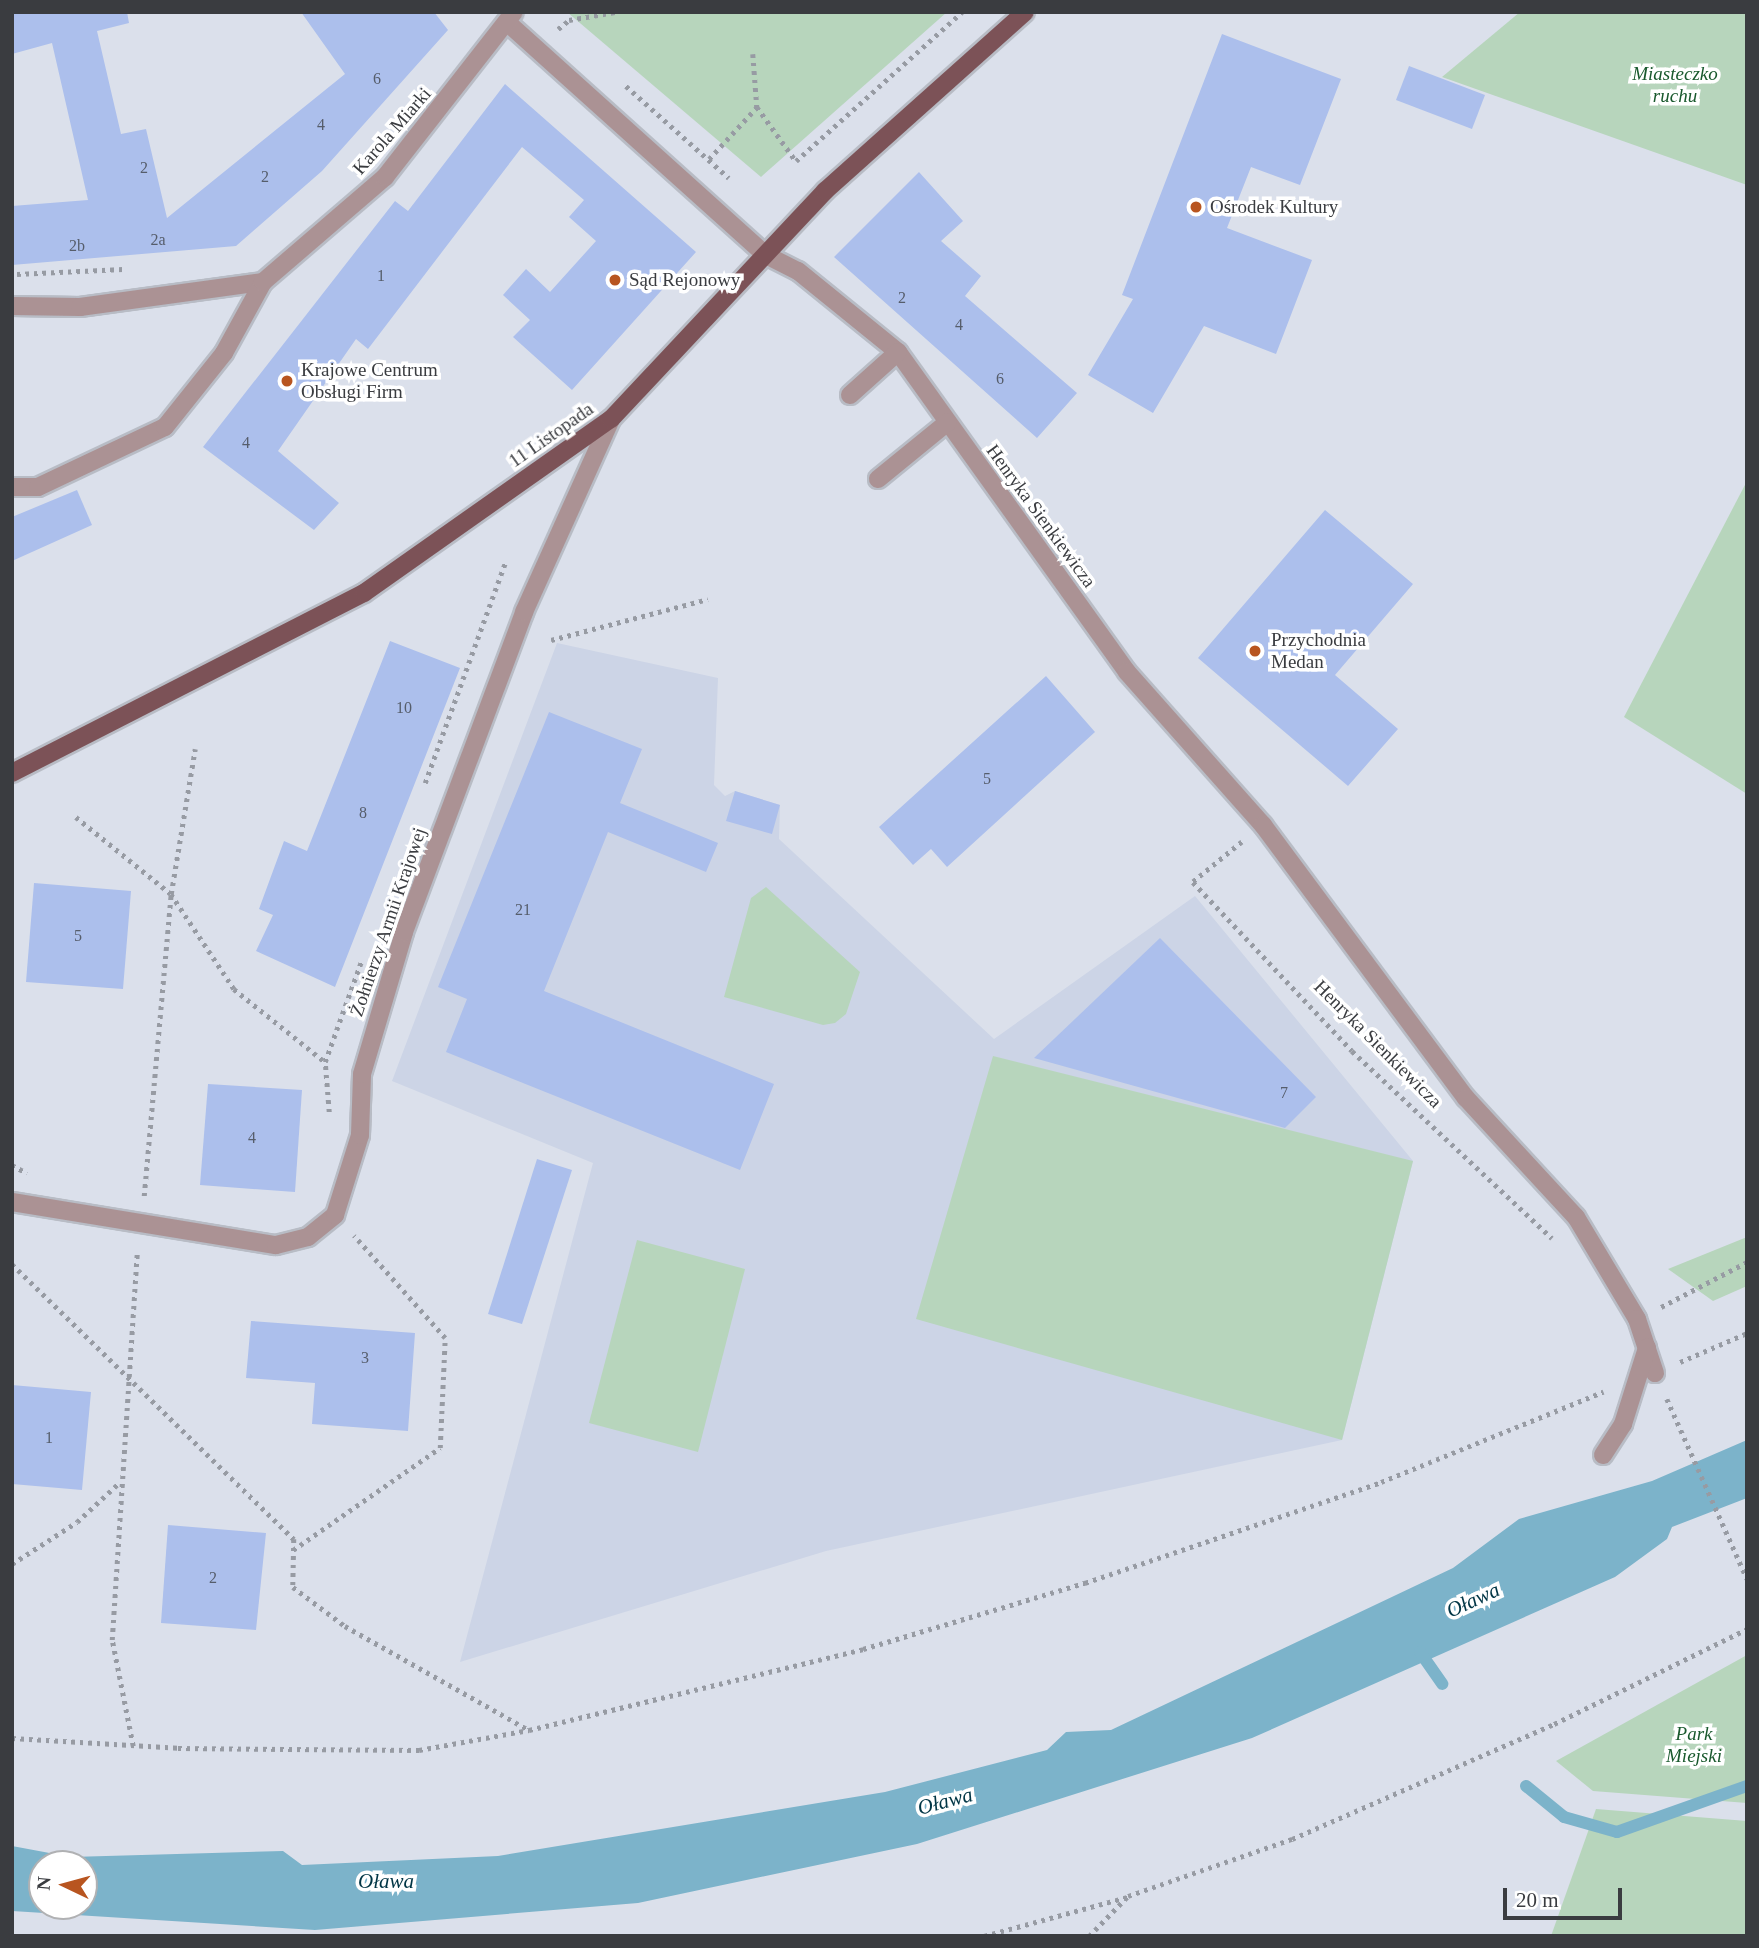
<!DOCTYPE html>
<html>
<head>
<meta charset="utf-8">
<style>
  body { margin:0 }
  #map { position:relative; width:1759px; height:1948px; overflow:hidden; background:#dbe0eb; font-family:Georgia,serif }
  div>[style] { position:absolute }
  .built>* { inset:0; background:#ccd4e6 }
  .green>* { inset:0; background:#b7d5bc }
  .water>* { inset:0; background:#7cb3ca }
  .stream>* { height:12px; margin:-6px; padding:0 6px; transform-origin:6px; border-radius:6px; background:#7cb3ca }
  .building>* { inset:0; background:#acbfec }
  .path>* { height:4.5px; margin-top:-2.25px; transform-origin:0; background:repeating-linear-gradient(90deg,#979ba3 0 3.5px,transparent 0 8.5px) }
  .roads { filter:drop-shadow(2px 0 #b8bcc5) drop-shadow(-2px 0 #b8bcc5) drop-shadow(0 2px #b8bcc5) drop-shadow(0 -2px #b8bcc5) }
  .minor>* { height:18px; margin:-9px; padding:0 9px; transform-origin:9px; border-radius:9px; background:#ab9294 }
  .major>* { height:18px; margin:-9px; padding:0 9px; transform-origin:9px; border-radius:9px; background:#7c5257 }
  .dots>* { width:19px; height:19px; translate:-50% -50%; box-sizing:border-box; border:4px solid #fff; border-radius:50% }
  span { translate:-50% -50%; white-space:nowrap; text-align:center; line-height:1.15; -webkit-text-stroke:7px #fff; paint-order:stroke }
  .number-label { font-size:16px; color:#565d6b }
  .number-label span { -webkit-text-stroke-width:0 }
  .park-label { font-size:19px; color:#19592d; font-style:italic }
  .street-label { font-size:19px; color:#3a3c40 }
  .poi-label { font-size:19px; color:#3a3c40 }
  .left { translate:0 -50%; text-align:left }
  .water-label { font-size:21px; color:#003545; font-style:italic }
  .frame { position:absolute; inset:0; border:14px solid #3a3c40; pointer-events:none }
  .north { position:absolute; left:28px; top:1850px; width:70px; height:70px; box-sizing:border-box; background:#fff; border:2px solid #b0b1b3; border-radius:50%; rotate:275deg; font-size:19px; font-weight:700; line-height:28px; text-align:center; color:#3a3c40 }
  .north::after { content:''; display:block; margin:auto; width:24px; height:32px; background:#b85520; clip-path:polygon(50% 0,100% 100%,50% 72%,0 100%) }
  .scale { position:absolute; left:1503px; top:1888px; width:119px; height:32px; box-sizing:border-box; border:4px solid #3a3c40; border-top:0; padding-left:9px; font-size:21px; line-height:24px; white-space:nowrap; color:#3a3c40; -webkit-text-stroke:5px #fff; paint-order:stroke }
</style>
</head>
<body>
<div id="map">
  <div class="built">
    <i style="clip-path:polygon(557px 643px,718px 678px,714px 785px,725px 796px,735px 791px,780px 805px,779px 839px,994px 1039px,1195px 896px,1413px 1161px,1342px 1440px,826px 1551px,460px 1662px,593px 1163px,392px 1081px)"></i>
  </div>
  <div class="green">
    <i style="clip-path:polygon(567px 12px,947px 12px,761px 177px)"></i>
    <i style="clip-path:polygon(1520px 12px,1747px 12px,1747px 185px,1442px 77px)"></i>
    <i style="clip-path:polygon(1747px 481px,1747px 794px,1624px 717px)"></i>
    <i style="clip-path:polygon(766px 887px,860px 972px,846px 1014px,835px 1023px,823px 1025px,724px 997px,751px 898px)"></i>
    <i style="clip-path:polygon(993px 1056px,1413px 1161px,1342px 1440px,916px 1319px)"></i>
    <i style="clip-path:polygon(1747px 1237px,1747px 1286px,1713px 1301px,1668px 1269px)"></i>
    <i style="clip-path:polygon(637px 1240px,745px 1269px,698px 1452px,589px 1423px)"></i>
    <i style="clip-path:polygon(1747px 1655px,1747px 1803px,1593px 1791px,1556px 1761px)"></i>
    <i style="clip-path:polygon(1596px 1809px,1747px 1821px,1747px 1936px,1551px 1936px)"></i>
  </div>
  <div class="water">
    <i style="clip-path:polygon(evenodd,1747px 1440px,1747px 1498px,1672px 1527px,1667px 1539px,1615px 1577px,1252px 1738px,917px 1844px,638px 1903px,315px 1930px,12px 1911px,12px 1846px,71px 1857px,283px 1851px,302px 1865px,498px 1856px,885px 1792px,1047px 1750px,1066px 1732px,1111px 1730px,1453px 1568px,1519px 1519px,1652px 1481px,1747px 1440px,42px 1864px,84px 1864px,84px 1906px,42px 1906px,42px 1864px)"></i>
  </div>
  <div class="stream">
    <i style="left:1420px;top:1652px;width:39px;rotate:55deg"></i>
    <i style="left:1526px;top:1786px;width:49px;rotate:39.2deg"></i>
    <i style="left:1564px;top:1817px;width:55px;rotate:15.8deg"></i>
    <i style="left:1617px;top:1832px;width:138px;rotate:-19.5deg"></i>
  </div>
  <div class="building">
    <i style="clip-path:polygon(12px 12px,127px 12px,129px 23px,97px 31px,121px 134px,146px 129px,167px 218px,345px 74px,301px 12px,434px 12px,448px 30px,322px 171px,236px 246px,12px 265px,12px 206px,88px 200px,52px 43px,12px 54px)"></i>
    <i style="clip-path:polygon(1222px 34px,1341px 79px,1300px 185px,1251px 167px,1227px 228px,1312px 260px,1276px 354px,1204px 326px,1153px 413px,1088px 375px,1133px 299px,1122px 295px)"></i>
    <i style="clip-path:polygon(1409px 66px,1485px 95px,1472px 129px,1396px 100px)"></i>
    <i style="clip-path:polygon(505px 84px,696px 252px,572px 390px,513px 337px,530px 320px,503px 295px,526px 269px,550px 292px,596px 241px,569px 217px,584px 200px,522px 147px,368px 349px,356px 339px,278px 451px,339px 503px,314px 530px,203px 447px,395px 201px,408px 211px)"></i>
    <i style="clip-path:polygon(919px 172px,963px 221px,941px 241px,981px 276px,965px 296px,1077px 393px,1037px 438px,834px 257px)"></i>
    <i style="clip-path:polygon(77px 490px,92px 525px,12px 561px,12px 517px)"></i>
    <i style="clip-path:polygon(1325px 510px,1413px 584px,1335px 675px,1398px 729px,1348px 786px,1198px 658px)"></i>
    <i style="clip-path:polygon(390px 641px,460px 668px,335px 987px,256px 951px,273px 915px,259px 909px,284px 841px,307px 851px)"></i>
    <i style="clip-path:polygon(1046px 676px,1095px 732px,947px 867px,931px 849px,913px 865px,879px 827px)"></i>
    <i style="clip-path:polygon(549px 712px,642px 749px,620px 803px,718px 843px,706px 872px,608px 832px,544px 991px,774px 1084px,740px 1170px,446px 1052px,467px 999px,438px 987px)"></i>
    <i style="clip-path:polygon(735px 791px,780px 805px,772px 834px,726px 821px)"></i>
    <i style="clip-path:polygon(34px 883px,131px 891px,123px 989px,26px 982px)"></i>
    <i style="clip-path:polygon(1160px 938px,1316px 1097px,1285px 1128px,1034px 1058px)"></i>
    <i style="clip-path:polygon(208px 1084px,302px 1090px,295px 1192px,200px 1185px)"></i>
    <i style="clip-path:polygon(537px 1159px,572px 1170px,522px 1324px,488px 1314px)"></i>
    <i style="clip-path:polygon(251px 1321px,415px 1333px,408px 1431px,312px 1424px,315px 1383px,246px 1378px)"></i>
    <i style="clip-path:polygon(12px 1385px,91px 1392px,82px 1490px,12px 1484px)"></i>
    <i style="clip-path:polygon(168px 1525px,266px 1533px,256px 1630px,161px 1623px)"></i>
  </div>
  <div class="path">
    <i style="left:558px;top:29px;width:14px;rotate:-39deg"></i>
    <i style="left:569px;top:20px;width:48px;rotate:-9.7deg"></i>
    <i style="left:753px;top:54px;width:53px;rotate:85.7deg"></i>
    <i style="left:626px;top:86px;width:138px;rotate:41.8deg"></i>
    <i style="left:709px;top:159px;width:71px;rotate:-47.3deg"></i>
    <i style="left:757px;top:107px;width:67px;rotate:54.2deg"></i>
    <i style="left:796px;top:161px;width:223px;rotate:-41.9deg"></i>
    <i style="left:17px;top:274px;width:106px;rotate:-2.7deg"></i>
    <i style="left:551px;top:640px;width:162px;rotate:-14.6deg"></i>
    <i style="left:425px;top:783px;width:234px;rotate:-70deg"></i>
    <i style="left:76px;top:817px;width:122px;rotate:39deg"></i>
    <i style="left:171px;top:894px;width:147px;rotate:-80.6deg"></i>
    <i style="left:1242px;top:842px;width:63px;rotate:140.8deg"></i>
    <i style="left:1193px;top:882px;width:232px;rotate:46.7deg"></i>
    <i style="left:1352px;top:1051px;width:274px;rotate:43.1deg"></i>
    <i style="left:329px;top:1112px;width:50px;rotate:-94.6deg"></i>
    <i style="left:325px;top:1062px;width:109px;rotate:-70.2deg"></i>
    <i style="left:12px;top:1165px;width:17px;rotate:28deg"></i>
    <i style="left:144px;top:1196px;width:303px;rotate:-84.9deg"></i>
    <i style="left:171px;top:894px;width:114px;rotate:56.4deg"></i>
    <i style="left:234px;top:989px;width:117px;rotate:38.7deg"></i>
    <i style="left:12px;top:1264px;width:394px;rotate:44.3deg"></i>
    <i style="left:294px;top:1539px;width:48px;rotate:91.2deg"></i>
    <i style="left:293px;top:1587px;width:65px;rotate:36.9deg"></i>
    <i style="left:345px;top:1626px;width:211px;rotate:29.5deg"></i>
    <i style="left:1661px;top:1307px;width:97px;rotate:-27.6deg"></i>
    <i style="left:1680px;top:1362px;width:73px;rotate:-23.4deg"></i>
    <i style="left:1667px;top:1399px;width:197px;rotate:66deg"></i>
    <i style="left:293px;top:1550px;width:179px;rotate:-34.8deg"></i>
    <i style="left:440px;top:1448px;width:110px;rotate:-87.4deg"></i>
    <i style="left:445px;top:1338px;width:137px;rotate:-131.7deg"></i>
    <i style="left:12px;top:1564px;width:77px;rotate:-32.9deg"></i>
    <i style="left:77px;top:1522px;width:59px;rotate:-42.9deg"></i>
    <i style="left:12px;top:1738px;width:166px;rotate:3.4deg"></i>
    <i style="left:178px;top:1748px;width:241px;rotate:0.5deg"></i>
    <i style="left:419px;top:1750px;width:112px;rotate:-10.3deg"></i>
    <i style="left:529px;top:1730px;width:344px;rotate:-13.6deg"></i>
    <i style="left:863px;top:1649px;width:232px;rotate:-16.6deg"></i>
    <i style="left:1085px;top:1583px;width:313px;rotate:-18.8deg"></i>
    <i style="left:1381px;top:1482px;width:240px;rotate:-22.1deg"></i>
    <i style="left:133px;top:1746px;width:108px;rotate:-101.2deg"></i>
    <i style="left:112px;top:1640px;width:391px;rotate:-86.3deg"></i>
    <i style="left:984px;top:1936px;width:149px;rotate:-15.2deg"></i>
    <i style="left:1089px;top:1936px;width:56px;rotate:-45.7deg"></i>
    <i style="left:1128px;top:1896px;width:174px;rotate:-19.2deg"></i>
    <i style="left:1292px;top:1839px;width:286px;rotate:-23.7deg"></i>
    <i style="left:1554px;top:1724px;width:215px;rotate:-26.2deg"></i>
  </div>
  <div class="roads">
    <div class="minor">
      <i style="left:509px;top:24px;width:346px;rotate:42deg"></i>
      <i style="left:766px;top:255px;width:36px;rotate:27deg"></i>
      <i style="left:798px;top:271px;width:129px;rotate:39deg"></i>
      <i style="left:898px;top:352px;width:393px;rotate:54.4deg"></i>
      <i style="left:1127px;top:672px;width:205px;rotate:48.4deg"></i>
      <i style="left:1263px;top:825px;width:340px;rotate:53.4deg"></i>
      <i style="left:1466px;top:1098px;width:162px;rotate:47.3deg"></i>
      <i style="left:1576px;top:1217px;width:119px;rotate:59.1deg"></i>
      <i style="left:1637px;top:1319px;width:57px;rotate:71.6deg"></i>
      <i style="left:12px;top:306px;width:68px;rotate:0.8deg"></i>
      <i style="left:80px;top:307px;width:185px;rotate:-7.8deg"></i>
      <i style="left:850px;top:395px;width:64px;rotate:-41.9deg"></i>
      <i style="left:878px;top:479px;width:90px;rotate:-39.2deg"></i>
      <i style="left:12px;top:487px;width:26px"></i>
      <i style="left:38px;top:487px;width:140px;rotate:-25.3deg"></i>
      <i style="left:165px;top:427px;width:95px;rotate:-51.4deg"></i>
      <i style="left:224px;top:353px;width:81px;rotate:-61.2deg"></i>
      <i style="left:263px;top:282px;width:161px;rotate:-40.7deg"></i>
      <i style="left:385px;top:177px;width:209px;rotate:-52deg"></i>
      <i style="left:12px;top:1202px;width:267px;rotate:9.3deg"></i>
      <i style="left:276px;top:1245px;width:33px;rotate:-14deg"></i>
      <i style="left:308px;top:1237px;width:35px;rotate:-39deg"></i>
      <i style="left:335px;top:1215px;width:84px;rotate:-72.6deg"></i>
      <i style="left:360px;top:1135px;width:61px;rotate:-88.1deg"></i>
      <i style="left:362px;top:1074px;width:148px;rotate:-73.5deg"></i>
      <i style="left:404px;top:932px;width:342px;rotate:-69.4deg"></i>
      <i style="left:524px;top:612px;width:212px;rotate:-65.7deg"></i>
      <i style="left:1603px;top:1455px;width:37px;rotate:-57deg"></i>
      <i style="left:1623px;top:1424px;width:80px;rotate:-72.5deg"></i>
    </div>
    <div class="major">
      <i style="left:12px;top:773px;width:395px;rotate:-27.1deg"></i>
      <i style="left:364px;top:593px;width:302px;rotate:-35.2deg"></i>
      <i style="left:611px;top:419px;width:313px;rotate:-46.8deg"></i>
      <i style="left:825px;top:191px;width:268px;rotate:-41.8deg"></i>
    </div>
  </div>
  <div class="dots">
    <i style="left:1196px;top:207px;background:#b85520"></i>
    <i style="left:615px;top:280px;background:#b85520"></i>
    <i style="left:287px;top:381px;background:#b85520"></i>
    <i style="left:1255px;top:651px;background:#b85520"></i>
  </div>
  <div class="number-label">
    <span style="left:377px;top:79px">6</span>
    <span style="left:321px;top:125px">4</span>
    <span style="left:144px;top:168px">2</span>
    <span style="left:265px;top:177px">2</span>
    <span style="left:158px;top:240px">2a</span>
    <span style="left:77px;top:246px">2b</span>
    <span style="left:381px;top:276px">1</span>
    <span style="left:902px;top:298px">2</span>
    <span style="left:959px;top:325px">4</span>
    <span style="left:1000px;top:379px">6</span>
    <span style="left:246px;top:443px">4</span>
    <span style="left:404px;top:708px">10</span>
    <span style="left:987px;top:779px">5</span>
    <span style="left:363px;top:813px">8</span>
    <span style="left:523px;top:910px">21</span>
    <span style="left:78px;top:936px">5</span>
    <span style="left:1284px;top:1093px">7</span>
    <span style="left:252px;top:1138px">4</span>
    <span style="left:365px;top:1358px">3</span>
    <span style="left:49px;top:1438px">1</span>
    <span style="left:213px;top:1578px">2</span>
  </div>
  <div class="park-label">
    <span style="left:1675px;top:85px">Miasteczko<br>ruchu</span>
    <span style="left:1694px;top:1745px">Park<br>Miejski</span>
  </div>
  <div class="street-label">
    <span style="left:392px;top:131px;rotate:-49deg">Karola Miarki</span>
    <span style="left:551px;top:435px;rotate:-35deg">11 Listopada</span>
    <span style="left:1041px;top:516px;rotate:54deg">Henryka Sienkiewicza</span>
    <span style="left:388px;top:922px;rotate:-71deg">Żołnierzy Armii Krajowej</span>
    <span style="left:1378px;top:1044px;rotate:45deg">Henryka Sienkiewicza</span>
  </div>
  <div class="poi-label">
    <span class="left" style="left:1210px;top:207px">Ośrodek Kultury</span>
    <span class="left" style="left:629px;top:280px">Sąd Rejonowy</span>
    <span class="left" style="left:301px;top:381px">Krajowe Centrum<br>Obsługi Firm</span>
    <span class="left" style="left:1271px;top:651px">Przychodnia<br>Medan</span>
  </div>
  <div class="water-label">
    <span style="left:1473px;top:1600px;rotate:-25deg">Oława</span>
    <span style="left:945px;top:1801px;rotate:-15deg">Oława</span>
    <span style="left:386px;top:1881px">Oława</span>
  </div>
  <div class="frame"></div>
  <div class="north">N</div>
  <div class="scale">20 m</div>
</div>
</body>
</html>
